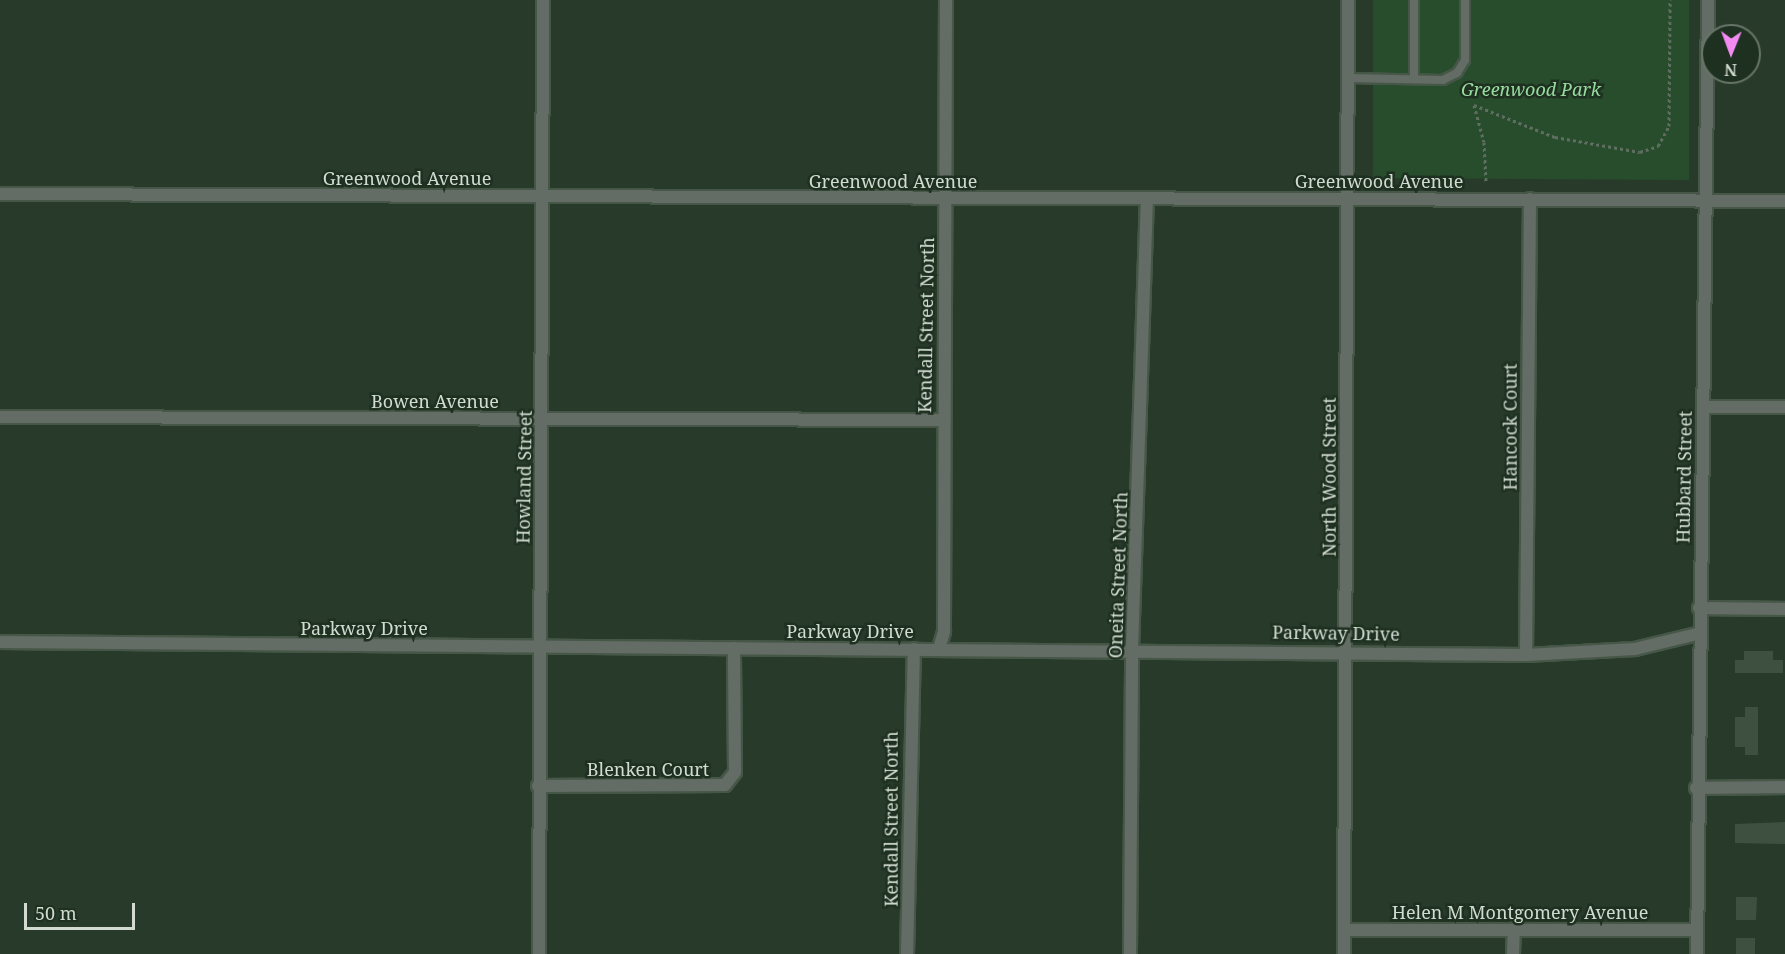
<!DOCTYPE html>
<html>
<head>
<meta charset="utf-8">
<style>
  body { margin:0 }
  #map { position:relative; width:1785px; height:954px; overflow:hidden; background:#283a2a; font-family:"Noto Serif",serif }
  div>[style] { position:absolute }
  .green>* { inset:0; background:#284d2d }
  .building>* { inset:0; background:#3e5040 }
  .path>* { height:3px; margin-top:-1.5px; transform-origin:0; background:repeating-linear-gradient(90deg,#5f6e60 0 3px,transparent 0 6px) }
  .roads { filter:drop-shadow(2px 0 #465748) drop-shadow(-2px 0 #465748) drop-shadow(0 2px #465748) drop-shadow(0 -2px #465748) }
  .service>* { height:8px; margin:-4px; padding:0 4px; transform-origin:4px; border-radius:4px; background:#646d65 }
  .minor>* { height:12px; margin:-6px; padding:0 6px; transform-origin:6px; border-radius:6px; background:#646d65 }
  .tertiary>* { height:12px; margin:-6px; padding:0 6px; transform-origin:6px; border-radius:6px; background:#646d65 }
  span { translate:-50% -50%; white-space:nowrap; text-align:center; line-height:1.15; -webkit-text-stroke:5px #1e3020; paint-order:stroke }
  .park-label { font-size:18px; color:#98dc9f; font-style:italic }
  .street-label { font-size:18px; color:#d1dbd1 }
  .north { position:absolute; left:1701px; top:24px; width:60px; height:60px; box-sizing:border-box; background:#1e3020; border:2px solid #667467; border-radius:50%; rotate:181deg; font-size:16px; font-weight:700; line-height:24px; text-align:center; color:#d1dbd1 }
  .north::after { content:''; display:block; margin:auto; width:21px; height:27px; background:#f28af2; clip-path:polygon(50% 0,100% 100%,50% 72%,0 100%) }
  .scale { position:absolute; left:24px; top:903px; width:111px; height:27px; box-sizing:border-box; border:3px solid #d1dbd1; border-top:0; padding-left:8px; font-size:18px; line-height:21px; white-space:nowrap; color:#d1dbd1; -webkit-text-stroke:4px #1e3020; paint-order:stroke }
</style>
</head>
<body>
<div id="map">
  <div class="green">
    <i style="clip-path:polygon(1373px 0,1689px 0,1689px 180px,1373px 178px)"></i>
  </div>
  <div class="building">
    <i style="clip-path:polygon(1744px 651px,1773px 651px,1773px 660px,1783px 660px,1783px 673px,1735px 673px,1735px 660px,1744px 660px)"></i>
    <i style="clip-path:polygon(1745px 707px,1758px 707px,1758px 755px,1745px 755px,1745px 747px,1735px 747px,1735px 717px,1745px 717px)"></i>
    <i style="clip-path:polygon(1785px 822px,1785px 844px,1735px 843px,1735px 824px)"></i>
    <i style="clip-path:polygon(1736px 897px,1757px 897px,1756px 920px,1736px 920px)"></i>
    <i style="clip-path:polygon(1736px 938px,1755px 938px,1755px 954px,1736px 954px)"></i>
  </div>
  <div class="path">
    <i style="left:1474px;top:105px;width:87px;rotate:21.6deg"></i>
    <i style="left:1555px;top:137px;width:86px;rotate:10deg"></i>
    <i style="left:1640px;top:152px;width:19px;rotate:-18deg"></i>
    <i style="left:1658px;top:146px;width:23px;rotate:-61deg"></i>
    <i style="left:1669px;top:126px;width:126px;rotate:-89.5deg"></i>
    <i style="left:1474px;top:105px;width:38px;rotate:75deg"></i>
    <i style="left:1484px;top:142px;width:40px;rotate:87.1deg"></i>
  </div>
  <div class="roads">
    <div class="service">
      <i style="left:1414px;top:0;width:79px;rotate:90deg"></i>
      <i style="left:1348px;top:78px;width:95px;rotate:1.2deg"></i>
      <i style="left:1443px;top:80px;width:16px;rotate:-27deg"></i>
      <i style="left:1457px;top:73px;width:15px;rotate:-58deg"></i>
      <i style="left:1465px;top:60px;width:60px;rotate:-90deg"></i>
    </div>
    <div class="minor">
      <i style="left:0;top:194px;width:1785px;rotate:0.22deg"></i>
      <i style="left:1704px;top:407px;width:81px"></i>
      <i style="left:0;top:417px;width:943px;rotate:0.18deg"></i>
      <i style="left:1699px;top:608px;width:86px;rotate:0.7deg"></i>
      <i style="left:0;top:642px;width:1526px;rotate:0.49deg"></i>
      <i style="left:1526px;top:655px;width:109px;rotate:-3.2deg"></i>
      <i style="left:1635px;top:649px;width:64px;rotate:-13.6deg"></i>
      <i style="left:939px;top:649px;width:19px;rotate:-74deg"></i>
      <i style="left:944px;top:631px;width:631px;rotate:-89.82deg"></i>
      <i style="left:1526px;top:655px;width:456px;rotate:-89.5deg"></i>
      <i style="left:538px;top:786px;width:187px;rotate:-0.3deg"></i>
      <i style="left:725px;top:785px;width:16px;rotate:-52deg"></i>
      <i style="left:735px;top:772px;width:124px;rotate:-90.5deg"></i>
      <i style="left:1696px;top:788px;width:89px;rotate:-0.6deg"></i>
      <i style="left:1344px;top:930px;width:353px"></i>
      <i style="left:539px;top:954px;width:954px;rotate:-89.76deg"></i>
      <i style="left:907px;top:954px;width:305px;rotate:-88.7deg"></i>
      <i style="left:1130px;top:954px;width:305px;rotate:-89.6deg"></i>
      <i style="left:1132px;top:649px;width:451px;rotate:-88.1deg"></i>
      <i style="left:1344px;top:954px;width:954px;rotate:-89.76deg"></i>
      <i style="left:1513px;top:954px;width:25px;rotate:-88deg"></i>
    </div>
    <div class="tertiary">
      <i style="left:1697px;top:954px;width:954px;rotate:-89.34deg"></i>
    </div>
  </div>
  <div class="park-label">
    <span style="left:1531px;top:89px">Greenwood Park</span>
  </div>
  <div class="street-label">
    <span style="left:407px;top:178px">Greenwood Avenue</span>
    <span style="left:893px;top:181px">Greenwood Avenue</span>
    <span style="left:1379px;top:181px">Greenwood Avenue</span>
    <span style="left:926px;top:325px;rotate:-89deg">Kendall Street North</span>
    <span style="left:435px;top:401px">Bowen Avenue</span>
    <span style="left:1510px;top:427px;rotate:-90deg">Hancock Court</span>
    <span style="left:524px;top:477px;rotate:-89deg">Howland Street</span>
    <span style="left:1329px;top:477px;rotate:-90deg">North Wood Street</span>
    <span style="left:1684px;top:477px;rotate:-89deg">Hubbard Street</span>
    <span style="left:1118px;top:575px;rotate:-88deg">Oneita Street North</span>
    <span style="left:364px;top:628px">Parkway Drive</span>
    <span style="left:850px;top:631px">Parkway Drive</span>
    <span style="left:1336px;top:633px;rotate:1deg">Parkway Drive</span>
    <span style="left:648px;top:769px">Blenken Court</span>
    <span style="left:891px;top:819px;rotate:-90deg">Kendall Street North</span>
    <span style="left:1520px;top:912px">Helen M Montgomery Avenue</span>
  </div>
  <div class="north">N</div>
  <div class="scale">50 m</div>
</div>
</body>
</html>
